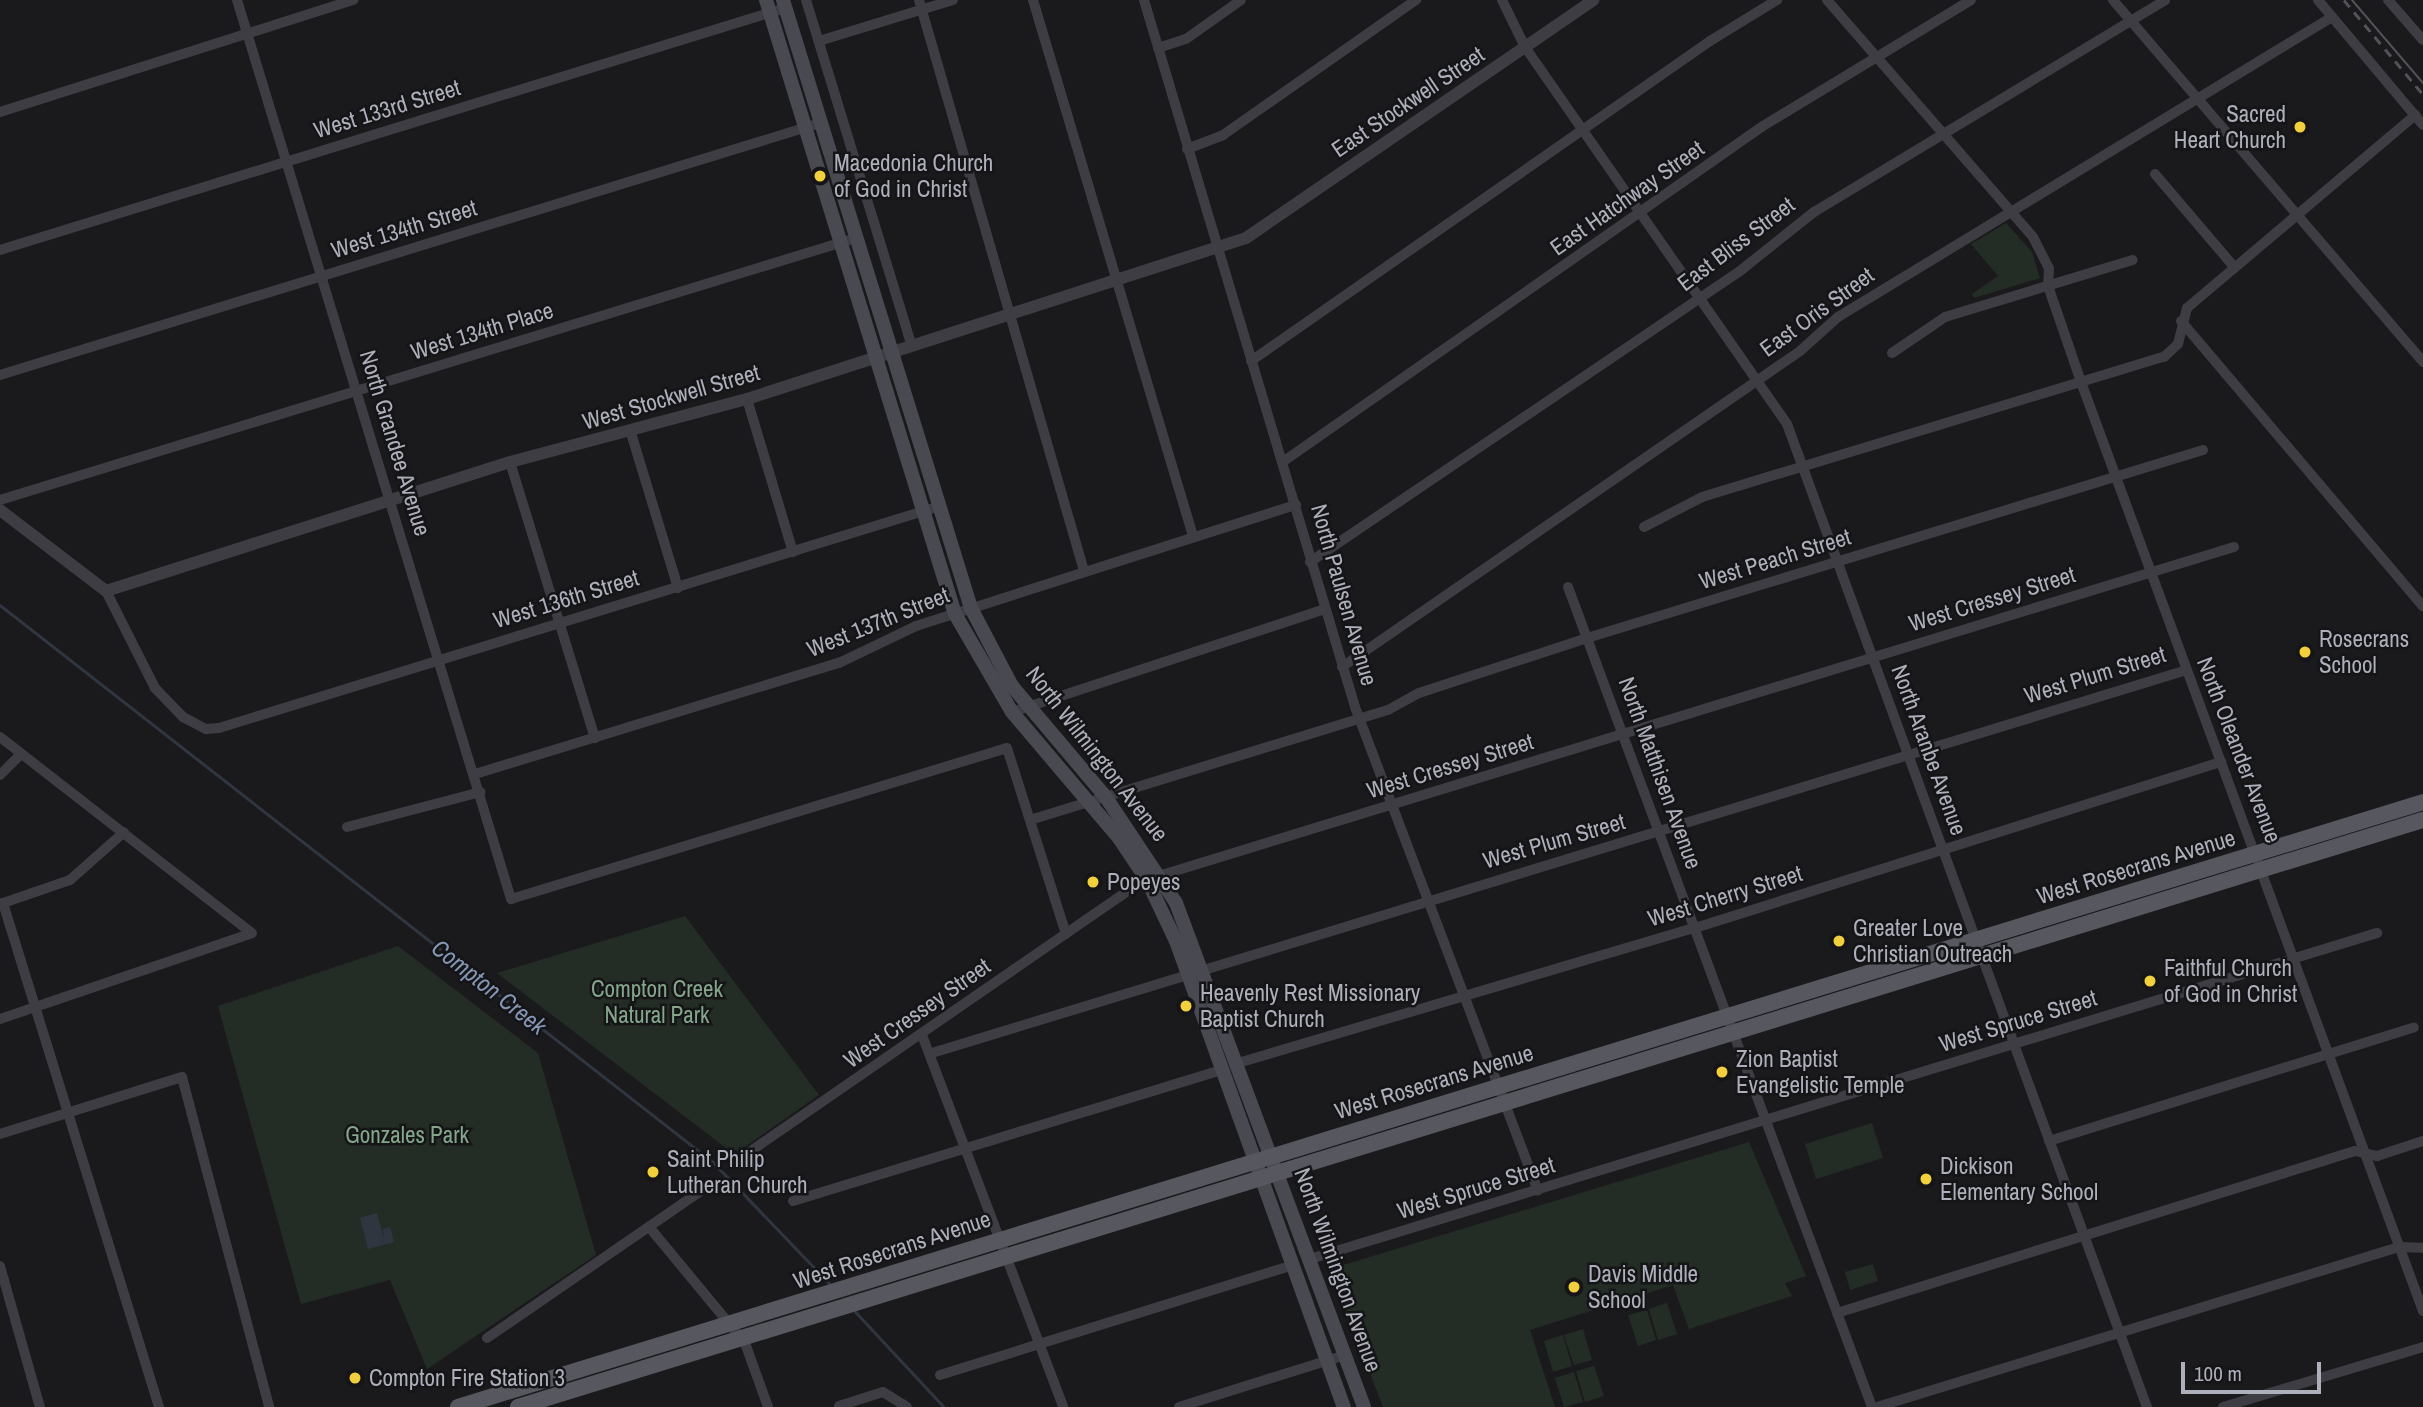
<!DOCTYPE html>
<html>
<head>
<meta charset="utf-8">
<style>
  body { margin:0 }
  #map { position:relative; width:2423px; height:1407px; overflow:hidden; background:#1a1a1c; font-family:"Archivo Narrow",sans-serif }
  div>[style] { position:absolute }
  .green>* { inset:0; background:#242c26 }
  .water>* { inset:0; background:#303640 }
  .stream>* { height:2.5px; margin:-1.25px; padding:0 1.25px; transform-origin:1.25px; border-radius:1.25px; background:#303640 }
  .minor>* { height:10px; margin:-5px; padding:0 5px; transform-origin:5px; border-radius:5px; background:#3d3d43 }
  .tertiary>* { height:12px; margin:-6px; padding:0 6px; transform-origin:6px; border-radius:6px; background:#3d3d43 }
  .secondary>* { height:14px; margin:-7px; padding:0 7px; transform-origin:7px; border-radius:7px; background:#494a51 }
  .primary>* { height:16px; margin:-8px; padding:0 8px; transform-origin:8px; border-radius:8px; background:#575760 }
  .tram>* { height:2px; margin:-1px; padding:0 1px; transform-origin:1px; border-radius:1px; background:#52535a }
  .rail>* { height:2.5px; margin-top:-1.25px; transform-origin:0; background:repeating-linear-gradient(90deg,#52535a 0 9px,transparent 0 16px) }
  .dots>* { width:19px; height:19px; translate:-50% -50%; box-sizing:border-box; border:4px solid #151517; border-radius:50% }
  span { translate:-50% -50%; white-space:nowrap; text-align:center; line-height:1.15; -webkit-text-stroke:5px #151517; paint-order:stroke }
  .street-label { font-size:23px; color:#adafbb }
  .poi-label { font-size:23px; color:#adafbb }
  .right { translate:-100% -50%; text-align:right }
  .left { translate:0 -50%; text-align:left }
  .park-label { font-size:23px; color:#84a68b }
  .water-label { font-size:24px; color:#8497b5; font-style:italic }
  .scale { position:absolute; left:2181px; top:1362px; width:140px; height:32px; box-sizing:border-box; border:4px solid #adafbb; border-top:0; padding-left:9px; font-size:21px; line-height:24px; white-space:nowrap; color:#adafbb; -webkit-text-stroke:5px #151517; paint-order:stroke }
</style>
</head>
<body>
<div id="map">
  <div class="green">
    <i style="clip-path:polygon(2006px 223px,2032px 252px,2040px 278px,1974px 298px,1972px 294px,1998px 276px,1971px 244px)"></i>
    <i style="clip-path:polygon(685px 916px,819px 1095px,739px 1151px,726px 1148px,497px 973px)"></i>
    <i style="clip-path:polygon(398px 946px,538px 1053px,596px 1255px,427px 1369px,390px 1280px,301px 1304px,218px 1006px)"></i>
    <i style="clip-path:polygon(1872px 1123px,1883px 1158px,1816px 1179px,1805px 1144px)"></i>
    <i style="clip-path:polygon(1749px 1142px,1806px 1276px,1785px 1283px,1792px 1296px,1689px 1329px,1673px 1285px,1530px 1330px,1555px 1407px,1383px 1407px,1330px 1269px)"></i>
    <i style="clip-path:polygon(1873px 1264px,1878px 1281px,1850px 1290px,1845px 1272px)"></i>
    <i style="clip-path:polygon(1667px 1303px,1677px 1334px,1658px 1340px,1649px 1309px)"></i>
    <i style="clip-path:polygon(1647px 1310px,1656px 1340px,1638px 1346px,1628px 1315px)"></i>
    <i style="clip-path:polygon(1583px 1329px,1592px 1360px,1574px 1365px,1564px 1335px)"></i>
    <i style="clip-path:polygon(1563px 1335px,1572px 1366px,1553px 1372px,1544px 1341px)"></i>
    <i style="clip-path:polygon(1594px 1366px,1604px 1396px,1585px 1402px,1576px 1371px)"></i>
    <i style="clip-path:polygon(1574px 1372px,1583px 1402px,1564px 1407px,1555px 1378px)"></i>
  </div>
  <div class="water">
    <i style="clip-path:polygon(377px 1213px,384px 1239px,383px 1229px,390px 1227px,394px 1242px,368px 1249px,360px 1218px)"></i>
  </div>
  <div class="stream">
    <i style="left:0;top:605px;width:905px;rotate:38deg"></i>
    <i style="left:713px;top:1162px;width:170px;rotate:46.2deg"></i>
    <i style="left:854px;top:1310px;width:132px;rotate:47.1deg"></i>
  </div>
  <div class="minor">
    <i style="left:237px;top:0;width:940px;rotate:73.05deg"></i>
    <i style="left:511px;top:899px;width:518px;rotate:-16.93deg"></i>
    <i style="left:1007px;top:748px;width:195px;rotate:72.4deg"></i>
    <i style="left:806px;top:0;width:360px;rotate:73deg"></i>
    <i style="left:919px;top:0;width:594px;rotate:73.88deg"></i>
    <i style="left:1033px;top:0;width:559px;rotate:73.38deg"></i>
    <i style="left:1144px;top:0;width:738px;rotate:73.38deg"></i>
    <i style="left:1355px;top:707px;width:517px;rotate:69.29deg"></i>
    <i style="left:1502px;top:0;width:52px;rotate:63.9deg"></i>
    <i style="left:1525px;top:47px;width:459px;rotate:55.2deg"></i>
    <i style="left:1787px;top:424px;width:1047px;rotate:69.89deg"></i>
    <i style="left:1827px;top:0;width:314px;rotate:49deg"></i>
    <i style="left:2033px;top:237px;width:35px;rotate:63deg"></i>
    <i style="left:2049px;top:268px;width:18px;rotate:93deg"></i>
    <i style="left:2048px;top:286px;width:102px;rotate:71deg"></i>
    <i style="left:2081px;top:382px;width:990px;rotate:69.79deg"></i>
    <i style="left:2113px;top:0;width:477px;rotate:49.4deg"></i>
    <i style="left:2318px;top:0;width:163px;rotate:50deg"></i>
    <i style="left:2388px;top:0;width:53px;rotate:48.8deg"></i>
    <i style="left:819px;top:41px;width:140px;rotate:-17deg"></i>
    <i style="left:1158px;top:48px;width:29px;rotate:-18deg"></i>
    <i style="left:1186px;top:39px;width:67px;rotate:-35.3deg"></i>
    <i style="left:0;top:112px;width:371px;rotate:-17.6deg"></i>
    <i style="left:1187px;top:149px;width:39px;rotate:-21deg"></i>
    <i style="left:1223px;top:135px;width:236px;rotate:-35deg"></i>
    <i style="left:2155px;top:174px;width:123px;rotate:49.6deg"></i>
    <i style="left:0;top:250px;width:821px;rotate:-17.13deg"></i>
    <i style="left:2181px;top:321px;width:374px;rotate:49.7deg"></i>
    <i style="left:1892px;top:353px;width:64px;rotate:-34.2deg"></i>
    <i style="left:1945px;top:317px;width:196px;rotate:-16.9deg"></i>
    <i style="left:1251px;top:361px;width:560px;rotate:-34.88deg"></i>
    <i style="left:1710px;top:41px;width:79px;rotate:-31.5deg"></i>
    <i style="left:0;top:375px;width:858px;rotate:-17.08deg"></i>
    <i style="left:747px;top:399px;width:160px;rotate:73.3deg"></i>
    <i style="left:631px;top:433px;width:162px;rotate:73.1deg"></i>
    <i style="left:1284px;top:461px;width:585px;rotate:-34.97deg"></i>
    <i style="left:1763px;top:126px;width:243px;rotate:-31.2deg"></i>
    <i style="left:510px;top:462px;width:289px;rotate:72.9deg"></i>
    <i style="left:0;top:500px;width:895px;rotate:-17.02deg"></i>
    <i style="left:1644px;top:527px;width:65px;rotate:-27.3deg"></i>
    <i style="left:1702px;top:497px;width:483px;rotate:-16.9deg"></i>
    <i style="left:2164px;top:357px;width:19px;rotate:-43deg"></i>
    <i style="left:2178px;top:344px;width:37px;rotate:-76deg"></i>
    <i style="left:2187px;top:308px;width:299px;rotate:-40.2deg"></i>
    <i style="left:1310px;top:562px;width:519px;rotate:-34.09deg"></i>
    <i style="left:1740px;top:271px;width:95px;rotate:-38.6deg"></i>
    <i style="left:1814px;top:212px;width:410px;rotate:-31.1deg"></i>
    <i style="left:1568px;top:587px;width:875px;rotate:69.66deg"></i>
    <i style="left:106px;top:591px;width:109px;rotate:63.2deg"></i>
    <i style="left:155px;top:688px;width:40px;rotate:46deg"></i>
    <i style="left:183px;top:717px;width:26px;rotate:28deg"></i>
    <i style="left:206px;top:729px;width:13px;rotate:-4deg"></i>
    <i style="left:219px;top:728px;width:751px;rotate:-17.11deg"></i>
    <i style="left:1342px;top:667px;width:556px;rotate:-34.6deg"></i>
    <i style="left:1800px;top:351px;width:51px;rotate:-41.8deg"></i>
    <i style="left:1838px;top:317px;width:578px;rotate:-31.27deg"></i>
    <i style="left:1012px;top:712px;width:327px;rotate:-18.2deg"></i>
    <i style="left:0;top:737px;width:319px;rotate:37.9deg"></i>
    <i style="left:475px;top:774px;width:381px;rotate:-17deg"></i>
    <i style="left:839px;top:663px;width:85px;rotate:-25.7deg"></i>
    <i style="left:916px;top:626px;width:399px;rotate:-17.7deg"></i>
    <i style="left:0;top:775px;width:30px;rotate:-45deg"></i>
    <i style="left:1030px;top:820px;width:375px;rotate:-17.1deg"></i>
    <i style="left:1388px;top:710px;width:35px;rotate:-29deg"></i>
    <i style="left:1419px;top:693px;width:177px;rotate:-18.1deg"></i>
    <i style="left:1587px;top:638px;width:644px;rotate:-16.97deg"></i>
    <i style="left:347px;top:827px;width:138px;rotate:-14.7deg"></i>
    <i style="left:3px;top:903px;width:528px;rotate:72.8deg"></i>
    <i style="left:0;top:904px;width:74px;rotate:-18.9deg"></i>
    <i style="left:70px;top:880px;width:72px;rotate:-41.6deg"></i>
    <i style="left:0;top:1019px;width:266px;rotate:-18.8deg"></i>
    <i style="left:922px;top:1035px;width:398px;rotate:69.2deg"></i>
    <i style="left:932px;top:1053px;width:1312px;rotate:-16.97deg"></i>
    <i style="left:1238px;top:1063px;width:477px;rotate:-16.5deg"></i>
    <i style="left:1695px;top:928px;width:552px;rotate:-17.52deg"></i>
    <i style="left:0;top:1134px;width:191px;rotate:-17.4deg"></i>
    <i style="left:182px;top:1077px;width:341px;rotate:75.2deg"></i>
    <i style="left:2049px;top:1141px;width:382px;rotate:-17.3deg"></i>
    <i style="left:742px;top:1157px;width:486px;rotate:-34.6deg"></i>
    <i style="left:1142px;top:881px;width:1142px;rotate:-17.01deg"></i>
    <i style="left:793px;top:1201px;width:451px;rotate:-17deg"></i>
    <i style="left:650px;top:1228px;width:149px;rotate:50.4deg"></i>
    <i style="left:745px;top:1343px;width:68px;rotate:70.2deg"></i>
    <i style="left:1310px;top:1259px;width:1116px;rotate:-16.99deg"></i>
    <i style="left:0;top:1266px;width:147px;rotate:74.2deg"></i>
    <i style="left:1837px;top:1313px;width:543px;rotate:-17.37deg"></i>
    <i style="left:2355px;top:1151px;width:23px;rotate:13deg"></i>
    <i style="left:2377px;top:1156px;width:48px;rotate:-18.1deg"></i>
    <i style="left:487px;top:1338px;width:261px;rotate:-34.5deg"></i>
    <i style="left:940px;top:1375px;width:370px;rotate:-17.3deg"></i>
    <i style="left:839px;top:1406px;width:46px;rotate:-17.7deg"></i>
    <i style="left:883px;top:1392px;width:28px;rotate:32deg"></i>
    <i style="left:1179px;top:1407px;width:174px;rotate:-17.4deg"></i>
    <i style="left:1877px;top:1407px;width:546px;rotate:-17.04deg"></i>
    <i style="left:2399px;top:1247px;width:24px;rotate:2deg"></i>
    <i style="left:2223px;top:1407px;width:209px;rotate:-16.7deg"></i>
  </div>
  <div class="tertiary">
    <i style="left:0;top:510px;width:133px;rotate:37.4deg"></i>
    <i style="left:106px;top:591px;width:424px;rotate:-17.7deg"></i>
    <i style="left:510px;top:462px;width:245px;rotate:-14.9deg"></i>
    <i style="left:747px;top:399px;width:524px;rotate:-17.88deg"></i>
    <i style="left:1246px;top:238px;width:421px;rotate:-34.4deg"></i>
  </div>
  <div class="secondary">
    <i style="left:766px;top:0;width:642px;rotate:72.89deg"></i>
    <i style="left:955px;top:614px;width:113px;rotate:59.8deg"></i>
    <i style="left:1012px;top:712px;width:165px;rotate:49.7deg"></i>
    <i style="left:1119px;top:838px;width:50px;rotate:56.3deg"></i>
    <i style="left:1147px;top:880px;width:68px;rotate:64.6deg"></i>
    <i style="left:1176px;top:941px;width:495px;rotate:70.2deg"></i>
    <i style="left:783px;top:0;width:636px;rotate:72.82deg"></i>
    <i style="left:971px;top:608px;width:88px;rotate:62.3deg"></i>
    <i style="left:1012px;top:686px;width:144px;rotate:49.8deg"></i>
    <i style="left:1105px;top:796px;width:128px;rotate:56.4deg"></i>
    <i style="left:1176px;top:903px;width:538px;rotate:69.54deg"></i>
  </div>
  <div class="primary">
    <i style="left:458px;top:1407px;width:2056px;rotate:-17.11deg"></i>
    <i style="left:518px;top:1407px;width:1993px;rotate:-17.13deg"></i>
  </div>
  <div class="tram">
    <i style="left:2352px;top:0;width:109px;rotate:49.5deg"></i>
  </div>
  <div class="rail">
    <i style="left:2344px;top:0;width:123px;rotate:50deg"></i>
  </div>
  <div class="dots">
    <i style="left:2300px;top:127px;background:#f1cf3d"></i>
    <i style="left:820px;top:176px;background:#f1cf3d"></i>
    <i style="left:2305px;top:652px;background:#f1cf3d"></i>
    <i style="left:1093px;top:882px;background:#f1cf3d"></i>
    <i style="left:1839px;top:941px;background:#f1cf3d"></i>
    <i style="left:2150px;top:981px;background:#f1cf3d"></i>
    <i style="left:1186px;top:1006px;background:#f1cf3d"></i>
    <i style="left:1722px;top:1072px;background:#f1cf3d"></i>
    <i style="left:653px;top:1172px;background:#f1cf3d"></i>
    <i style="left:1926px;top:1179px;background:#f1cf3d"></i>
    <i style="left:1574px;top:1287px;background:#f1cf3d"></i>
    <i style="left:355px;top:1378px;background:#f1cf3d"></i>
  </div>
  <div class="street-label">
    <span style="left:1408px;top:102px;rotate:-34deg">East Stockwell Street</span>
    <span style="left:387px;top:109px;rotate:-17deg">West 133rd Street</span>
    <span style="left:1627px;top:198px;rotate:-35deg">East Hatchway Street</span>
    <span style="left:404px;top:229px;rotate:-17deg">West 134th Street</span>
    <span style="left:1736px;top:244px;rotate:-37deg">East Bliss Street</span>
    <span style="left:1817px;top:312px;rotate:-36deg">East Oris Street</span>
    <span style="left:482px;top:331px;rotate:-17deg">West 134th Place</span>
    <span style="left:671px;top:397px;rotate:-16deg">West Stockwell Street</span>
    <span style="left:395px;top:443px;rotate:73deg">North Grandee Avenue</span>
    <span style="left:1775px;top:559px;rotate:-17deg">West Peach Street</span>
    <span style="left:1344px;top:595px;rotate:74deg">North Paulsen Avenue</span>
    <span style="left:566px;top:599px;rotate:-17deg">West 136th Street</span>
    <span style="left:1992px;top:599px;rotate:-17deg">West Cressey Street</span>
    <span style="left:878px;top:622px;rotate:-22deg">West 137th Street</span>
    <span style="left:2095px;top:675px;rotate:-17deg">West Plum Street</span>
    <span style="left:1929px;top:750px;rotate:70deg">North Aranbe Avenue</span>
    <span style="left:2239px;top:750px;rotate:69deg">North Oleander Avenue</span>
    <span style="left:1097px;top:754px;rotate:52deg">North Wilmington Avenue</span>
    <span style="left:1450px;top:766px;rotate:-17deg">West Cressey Street</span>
    <span style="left:1660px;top:773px;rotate:70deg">North Matthisen Avenue</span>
    <span style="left:1554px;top:841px;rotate:-16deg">West Plum Street</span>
    <span style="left:2136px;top:867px;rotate:-17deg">West Rosecrans Avenue</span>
    <span style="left:1725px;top:896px;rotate:-17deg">West Cherry Street</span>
    <span style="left:917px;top:1013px;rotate:-35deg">West Cressey Street</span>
    <span style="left:2018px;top:1021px;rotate:-17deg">West Spruce Street</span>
    <span style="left:1434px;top:1082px;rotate:-17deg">West Rosecrans Avenue</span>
    <span style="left:1476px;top:1188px;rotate:-17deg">West Spruce Street</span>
    <span style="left:892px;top:1250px;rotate:-18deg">West Rosecrans Avenue</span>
    <span style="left:1338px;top:1270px;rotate:70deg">North Wilmington Avenue</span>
  </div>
  <div class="poi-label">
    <span class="right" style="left:2286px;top:127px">Sacred<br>Heart Church</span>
    <span class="left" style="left:834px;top:176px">Macedonia Church<br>of God in Christ</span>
    <span class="left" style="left:2319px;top:652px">Rosecrans<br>School</span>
    <span class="left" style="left:1107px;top:882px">Popeyes</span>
    <span class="left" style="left:1853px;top:941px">Greater Love<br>Christian Outreach</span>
    <span class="left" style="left:2164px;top:981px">Faithful Church<br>of God in Christ</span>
    <span class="left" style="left:1200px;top:1006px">Heavenly Rest Missionary<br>Baptist Church</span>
    <span class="left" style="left:1736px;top:1072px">Zion Baptist<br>Evangelistic Temple</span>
    <span class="left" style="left:667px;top:1172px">Saint Philip<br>Lutheran Church</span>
    <span class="left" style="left:1940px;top:1179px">Dickison<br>Elementary School</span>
    <span class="left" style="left:1588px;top:1287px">Davis Middle<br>School</span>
    <span class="left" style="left:369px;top:1378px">Compton Fire Station 3</span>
  </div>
  <div class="park-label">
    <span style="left:657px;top:1002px">Compton Creek<br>Natural Park</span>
    <span style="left:407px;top:1135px">Gonzales Park</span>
  </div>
  <div class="water-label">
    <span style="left:489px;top:987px;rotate:38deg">Compton Creek</span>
  </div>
  <div class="scale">100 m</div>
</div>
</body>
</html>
